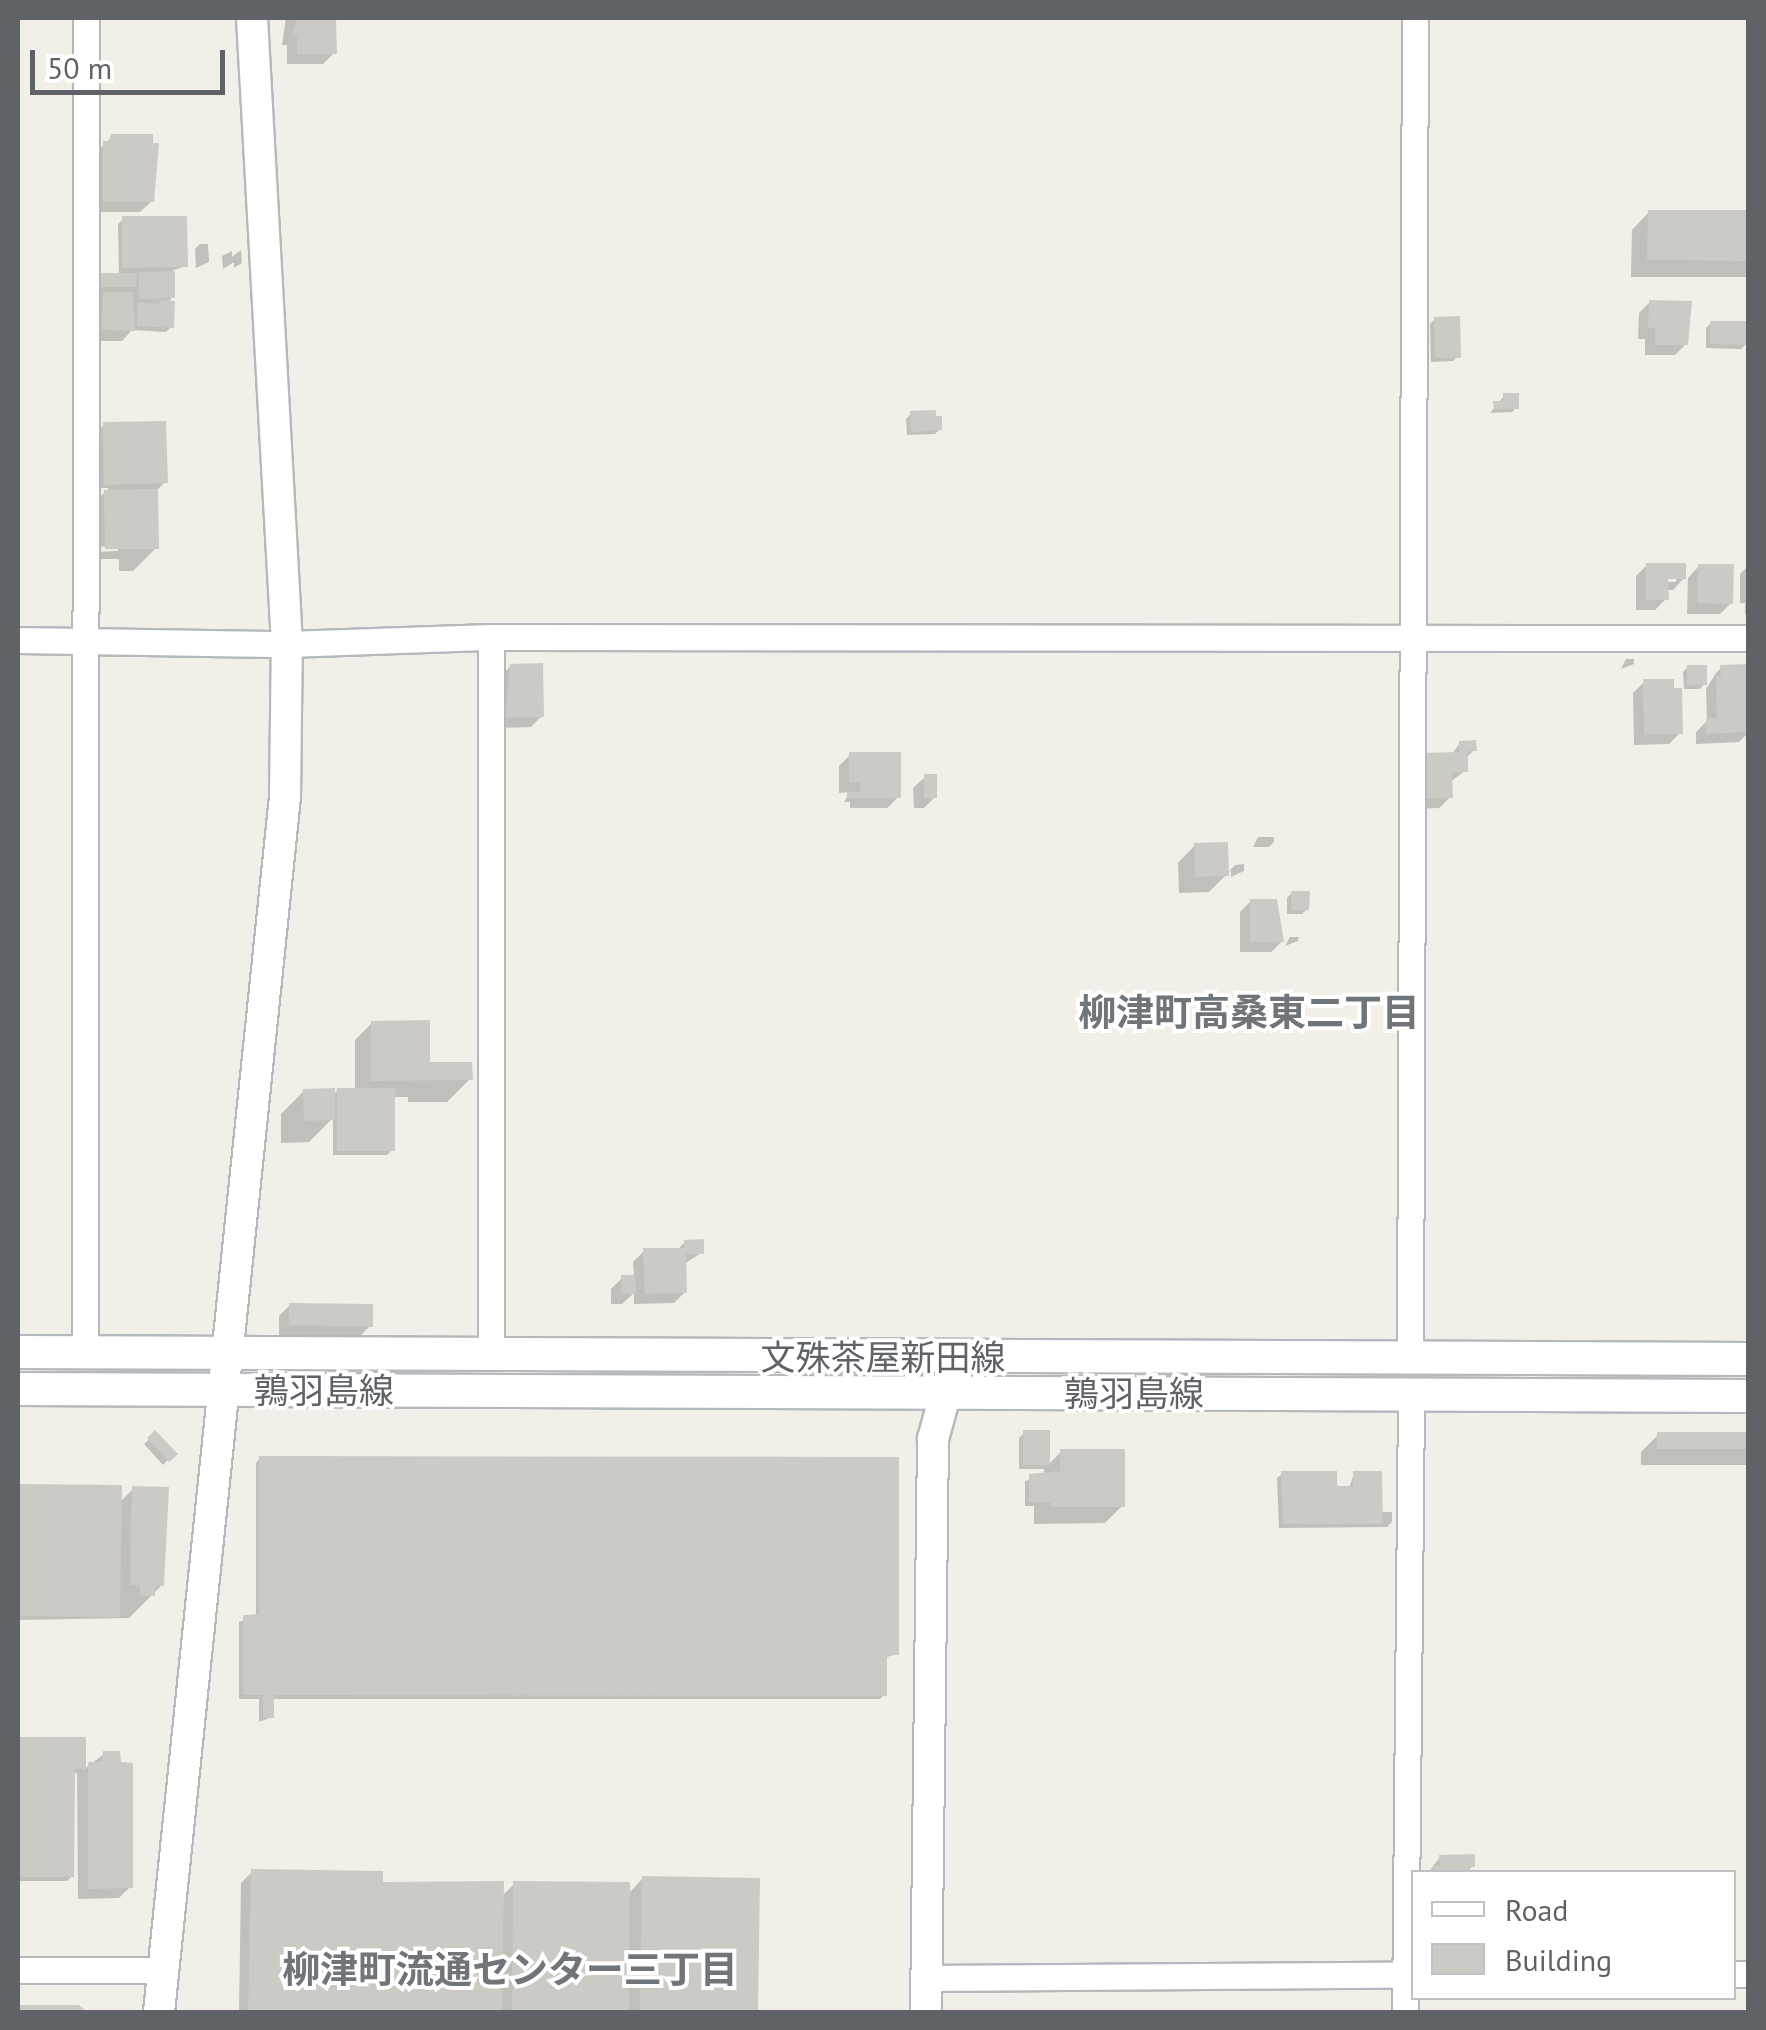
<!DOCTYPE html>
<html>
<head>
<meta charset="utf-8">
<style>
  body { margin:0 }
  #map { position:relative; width:1766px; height:2030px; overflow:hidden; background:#f1efe8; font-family:"PT Sans","Noto Sans JP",sans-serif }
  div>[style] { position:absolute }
  .shadow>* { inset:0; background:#0003 }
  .building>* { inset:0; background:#cccac5 }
  .roads { filter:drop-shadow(2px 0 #b5b8bc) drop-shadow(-2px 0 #b5b8bc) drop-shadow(0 2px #b5b8bc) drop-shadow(0 -2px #b5b8bc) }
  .minor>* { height:25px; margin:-12.5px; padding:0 12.5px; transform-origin:12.5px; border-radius:12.5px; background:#fff }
  .tertiary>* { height:30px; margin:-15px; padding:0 15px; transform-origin:15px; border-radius:15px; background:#fff }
  .secondary>* { height:32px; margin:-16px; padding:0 16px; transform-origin:16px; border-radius:16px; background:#fff }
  span { translate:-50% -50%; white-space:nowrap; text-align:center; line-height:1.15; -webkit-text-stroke:8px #fff; paint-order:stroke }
  .street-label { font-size:35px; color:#5f6368 }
  .neighbourhood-label { font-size:38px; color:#70757a; font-weight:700 }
  .frame { position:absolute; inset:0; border:20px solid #5f6368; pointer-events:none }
  .legend { position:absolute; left:1411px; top:1870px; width:325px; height:130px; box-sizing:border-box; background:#fff; border:2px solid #bfc1c3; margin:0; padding:12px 18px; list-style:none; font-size:30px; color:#5f6368 }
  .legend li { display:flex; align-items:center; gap:20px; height:50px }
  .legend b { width:50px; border:2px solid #bfc1c3 }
  .scale { position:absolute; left:30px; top:50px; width:195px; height:45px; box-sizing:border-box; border:5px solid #5f6368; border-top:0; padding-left:12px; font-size:30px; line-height:35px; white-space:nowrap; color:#5f6368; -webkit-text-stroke:8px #fff; paint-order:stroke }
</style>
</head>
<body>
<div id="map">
  <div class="shadow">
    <i style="clip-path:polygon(286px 18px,334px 18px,334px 53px,323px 64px,287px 64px,287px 45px,282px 45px)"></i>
    <i style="clip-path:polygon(112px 137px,152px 201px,140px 212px,93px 212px,93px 155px)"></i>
    <i style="clip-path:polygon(1649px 212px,1748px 213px,1748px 277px,1631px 277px,1632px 230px)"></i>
    <i style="clip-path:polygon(123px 219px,185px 266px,172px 271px,173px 297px,165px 305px,171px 327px,166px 332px,132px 330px,122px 341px,92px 341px,93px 306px,101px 297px,90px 297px,90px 286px,101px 275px,119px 276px,118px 224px)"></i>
    <i style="clip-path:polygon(200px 244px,208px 244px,209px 262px,196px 268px,195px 249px)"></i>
    <i style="clip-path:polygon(241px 250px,242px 263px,234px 268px,234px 262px,223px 269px,222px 256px,232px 251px,232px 257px)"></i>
    <i style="clip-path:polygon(1650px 302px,1686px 344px,1675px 355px,1645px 355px,1645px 339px,1638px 339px,1639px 313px)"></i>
    <i style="clip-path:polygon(1435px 319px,1458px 356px,1453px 361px,1431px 362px,1430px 324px)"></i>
    <i style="clip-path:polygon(1711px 323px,1746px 344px,1741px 349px,1706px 348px,1706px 328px)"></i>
    <i style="clip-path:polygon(1504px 396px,1516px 408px,1512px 412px,1490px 413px)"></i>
    <i style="clip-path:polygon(911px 414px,940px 429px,935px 434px,907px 435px,906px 419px)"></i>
    <i style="clip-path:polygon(104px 425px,165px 482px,155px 492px,156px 548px,133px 571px,119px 571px,119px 559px,95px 559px,95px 552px,118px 551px,118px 546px,95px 547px,94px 503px,109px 488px,100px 488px,99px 430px)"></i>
    <i style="clip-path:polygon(evenodd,1647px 565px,1684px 578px,1673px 590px,1666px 590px,1666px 599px,1655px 610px,1636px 610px,1636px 576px,1647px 565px,1676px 577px,1676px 582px,1656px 582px,1676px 577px)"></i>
    <i style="clip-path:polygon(1699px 566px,1731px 603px,1720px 614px,1687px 614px,1688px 578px)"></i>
    <i style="clip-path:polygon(1748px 566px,1748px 615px,1745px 615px,1745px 603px,1740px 603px,1740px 574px)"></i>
    <i style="clip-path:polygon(1626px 659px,1634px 659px,1634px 664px,1621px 669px)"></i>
    <i style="clip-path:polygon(511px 666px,542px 716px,531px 727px,495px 728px,500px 677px)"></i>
    <i style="clip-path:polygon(1688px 667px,1704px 684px,1700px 689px,1684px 689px,1683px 672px)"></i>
    <i style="clip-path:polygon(1748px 667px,1748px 733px,1739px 742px,1696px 744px,1696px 732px,1707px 721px,1706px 689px,1716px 673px,1721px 668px)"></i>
    <i style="clip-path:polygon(1644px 682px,1680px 733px,1669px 744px,1634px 745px,1633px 693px)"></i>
    <i style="clip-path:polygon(1460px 743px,1474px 750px,1465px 759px,1465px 771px,1450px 782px,1450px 797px,1439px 808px,1412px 809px)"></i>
    <i style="clip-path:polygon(850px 755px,898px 797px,887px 808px,850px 808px,850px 802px,844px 802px,850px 792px,839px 793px,839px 766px)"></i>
    <i style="clip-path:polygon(925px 777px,935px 797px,924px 808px,914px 808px,913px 788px)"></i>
    <i style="clip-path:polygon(1258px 837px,1274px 837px,1274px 842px,1269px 847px,1253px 847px)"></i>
    <i style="clip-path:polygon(1195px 845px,1226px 874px,1235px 865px,1244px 864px,1244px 871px,1231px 877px,1231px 870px,1209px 892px,1179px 893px,1178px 863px)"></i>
    <i style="clip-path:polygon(1292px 893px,1307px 909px,1302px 914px,1287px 914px,1287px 898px)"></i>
    <i style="clip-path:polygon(1251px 901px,1275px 922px,1281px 922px,1282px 941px,1271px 952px,1240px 952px,1240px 912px)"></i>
    <i style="clip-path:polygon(1290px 937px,1299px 937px,1298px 941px,1285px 946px)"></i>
    <i style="clip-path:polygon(372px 1023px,427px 1068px,470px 1079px,447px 1102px,408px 1102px,408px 1097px,392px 1097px,392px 1150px,387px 1155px,333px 1155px,333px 1118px,309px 1142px,281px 1143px,281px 1114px,304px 1091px,332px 1096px,338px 1090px,355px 1090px,355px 1040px)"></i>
    <i style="clip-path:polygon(685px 1242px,701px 1253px,684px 1264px,685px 1292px,674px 1303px,634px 1304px,634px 1293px,622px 1304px,611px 1304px,611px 1289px,622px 1278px,634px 1278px,633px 1262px,644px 1251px,677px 1250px)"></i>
    <i style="clip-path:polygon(290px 1305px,370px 1326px,359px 1337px,279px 1335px,279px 1316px)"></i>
    <i style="clip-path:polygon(1024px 1433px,1048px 1465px,1061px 1452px,1122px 1506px,1105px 1523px,1034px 1524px,1034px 1506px,1025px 1506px,1025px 1481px,1044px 1476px,1044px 1469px,1019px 1469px,1019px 1438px)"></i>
    <i style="clip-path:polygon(155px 1434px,174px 1454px,163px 1465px,144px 1444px)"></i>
    <i style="clip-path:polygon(1658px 1435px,1748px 1435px,1748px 1465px,1641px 1465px,1641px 1452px)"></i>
    <i style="clip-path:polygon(260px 1458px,897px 1654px,884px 1658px,884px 1695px,880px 1699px,272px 1699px,272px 1717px,259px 1722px,259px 1699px,239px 1699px,239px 1622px,256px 1617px,256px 1463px)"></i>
    <i style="clip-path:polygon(1282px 1474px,1349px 1488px,1354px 1474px,1380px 1512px,1392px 1512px,1392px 1522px,1387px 1527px,1279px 1528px,1277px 1478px)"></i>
    <i style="clip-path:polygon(18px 1486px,119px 1488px,119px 1503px,133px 1489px,162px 1585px,129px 1618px,18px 1620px)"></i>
    <i style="clip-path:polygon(18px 1739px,83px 1739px,83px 1770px,104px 1754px,130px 1887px,119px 1898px,78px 1899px,77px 1773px,72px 1773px,72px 1876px,67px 1881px,18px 1881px)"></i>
    <i style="clip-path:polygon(1440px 1857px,1473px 1866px,1466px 1872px,1429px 1872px)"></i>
    <i style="clip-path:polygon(252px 1872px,502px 1896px,514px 1884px,628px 1894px,643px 1878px,758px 1880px,756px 2012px,239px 2012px,241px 1883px)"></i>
  </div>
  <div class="building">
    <i style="clip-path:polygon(297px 18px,336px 18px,337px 54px,297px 54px,297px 35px,292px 35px)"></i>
    <i style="clip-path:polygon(111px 134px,153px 134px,153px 143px,159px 143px,154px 202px,103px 202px,103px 141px,110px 141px)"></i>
    <i style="clip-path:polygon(1648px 210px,1748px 210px,1748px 261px,1647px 260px)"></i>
    <i style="clip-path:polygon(122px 216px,187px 216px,188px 267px,122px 268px)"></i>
    <i style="clip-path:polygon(175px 271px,175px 298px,139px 299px,139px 272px)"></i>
    <i style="clip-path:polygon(100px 273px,137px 273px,136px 287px,100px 287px)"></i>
    <i style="clip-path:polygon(103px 292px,133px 292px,135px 331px,102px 330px)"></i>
    <i style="clip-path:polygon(160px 300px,175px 301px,174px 328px,137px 326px,138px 302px,160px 304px)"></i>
    <i style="clip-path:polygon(1649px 300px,1692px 301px,1688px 345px,1655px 345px,1655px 328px,1648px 328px)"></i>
    <i style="clip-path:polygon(1460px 316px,1461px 358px,1435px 358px,1434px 317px)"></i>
    <i style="clip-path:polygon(1710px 321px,1748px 321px,1748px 345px,1710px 344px)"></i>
    <i style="clip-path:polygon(1503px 393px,1519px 393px,1519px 409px,1494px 409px,1493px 401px,1503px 401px)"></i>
    <i style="clip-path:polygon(936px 410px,936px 416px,942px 416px,942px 430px,911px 432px,910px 411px)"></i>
    <i style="clip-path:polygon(166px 421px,168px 483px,104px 485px,103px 422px)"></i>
    <i style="clip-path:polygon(140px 489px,158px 489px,159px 549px,105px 549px,104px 490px)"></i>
    <i style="clip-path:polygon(1646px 563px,1686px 563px,1686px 579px,1668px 579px,1669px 600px,1646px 600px)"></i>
    <i style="clip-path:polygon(1698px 564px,1734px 564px,1733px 604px,1697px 603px)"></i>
    <i style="clip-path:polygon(543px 663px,544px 717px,505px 718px,510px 664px)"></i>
    <i style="clip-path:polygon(1748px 664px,1748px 732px,1706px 734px,1706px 719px,1717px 718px,1716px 676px,1721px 676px,1720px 665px)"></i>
    <i style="clip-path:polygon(1687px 665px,1707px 665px,1707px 685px,1687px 686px)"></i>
    <i style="clip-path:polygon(1643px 679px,1674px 679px,1674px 688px,1682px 688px,1683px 734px,1644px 735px)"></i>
    <i style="clip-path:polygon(1476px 740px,1477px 751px,1468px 751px,1468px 772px,1452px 772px,1453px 798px,1422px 799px,1421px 753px,1459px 752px,1459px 741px)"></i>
    <i style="clip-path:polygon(849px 752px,901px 752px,901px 798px,847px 798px,847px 792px,860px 792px,860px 782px,849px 783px)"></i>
    <i style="clip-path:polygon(924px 774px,937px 774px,937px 798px,924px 798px)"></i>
    <i style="clip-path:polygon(1228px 842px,1229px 876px,1195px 877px,1194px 843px)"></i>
    <i style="clip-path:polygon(1291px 891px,1310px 891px,1309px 910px,1291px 910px)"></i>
    <i style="clip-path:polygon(1250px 899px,1277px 899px,1284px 942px,1250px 942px)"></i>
    <i style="clip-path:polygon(430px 1020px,430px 1062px,472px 1062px,473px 1080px,371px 1081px,371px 1021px)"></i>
    <i style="clip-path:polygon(335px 1088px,335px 1120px,304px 1121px,303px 1089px)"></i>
    <i style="clip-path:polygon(337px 1088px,395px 1088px,395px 1151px,337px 1151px)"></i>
    <i style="clip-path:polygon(704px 1239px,704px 1254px,686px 1254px,687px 1293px,645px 1294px,643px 1248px,685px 1248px,684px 1240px)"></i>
    <i style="clip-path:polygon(621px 1275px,635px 1275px,636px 1294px,622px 1294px)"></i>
    <i style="clip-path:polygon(289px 1303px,373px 1304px,373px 1327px,289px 1325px)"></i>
    <i style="clip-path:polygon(155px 1430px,178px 1454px,169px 1462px,147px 1438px)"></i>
    <i style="clip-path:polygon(1023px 1430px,1050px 1430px,1050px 1465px,1023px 1465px)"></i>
    <i style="clip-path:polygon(1657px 1432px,1748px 1432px,1748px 1449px,1657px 1449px)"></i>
    <i style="clip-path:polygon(1060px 1449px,1125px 1449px,1125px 1507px,1051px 1507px,1050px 1502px,1029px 1502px,1029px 1474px,1060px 1471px)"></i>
    <i style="clip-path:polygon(259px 1456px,899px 1457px,899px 1655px,887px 1655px,887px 1696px,274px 1695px,274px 1718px,263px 1718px,263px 1695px,243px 1695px,243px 1615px,259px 1614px)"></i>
    <i style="clip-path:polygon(1281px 1471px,1337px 1471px,1337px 1486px,1353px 1486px,1353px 1471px,1382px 1471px,1383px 1524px,1283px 1524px)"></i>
    <i style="clip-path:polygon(18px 1484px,122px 1485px,120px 1617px,18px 1616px)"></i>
    <i style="clip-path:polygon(132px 1486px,169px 1487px,164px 1586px,155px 1586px,155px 1596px,140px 1595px,140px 1585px,130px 1585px)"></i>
    <i style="clip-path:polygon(18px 1737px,86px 1737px,86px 1769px,75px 1769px,74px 1877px,18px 1877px)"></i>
    <i style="clip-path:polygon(103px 1751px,120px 1751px,121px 1762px,133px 1763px,133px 1888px,88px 1889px,88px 1762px,102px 1762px)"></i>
    <i style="clip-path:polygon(1475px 1854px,1475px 1867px,1468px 1867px,1468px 1872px,1433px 1872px,1433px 1865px,1440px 1865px,1439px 1855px)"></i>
    <i style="clip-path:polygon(251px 1869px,383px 1871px,383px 1882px,504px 1881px,502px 2012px,248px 2012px)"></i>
    <i style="clip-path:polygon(642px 1876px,760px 1878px,758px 2012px,640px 2012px)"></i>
    <i style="clip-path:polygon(513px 1881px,630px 1882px,629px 2012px,512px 2012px)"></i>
    <i style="clip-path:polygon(18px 2005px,79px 2005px,87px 2012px,18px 2012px)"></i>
  </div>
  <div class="roads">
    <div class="minor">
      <i style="left:18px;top:640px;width:269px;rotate:0.9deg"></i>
      <i style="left:287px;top:644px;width:204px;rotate:-2deg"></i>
      <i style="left:491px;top:637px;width:1257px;rotate:0.05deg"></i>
      <i style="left:85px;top:1352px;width:1334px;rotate:-89.96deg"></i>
      <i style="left:491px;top:1354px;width:717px;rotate:-90deg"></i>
      <i style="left:1410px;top:1359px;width:1341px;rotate:-89.79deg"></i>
      <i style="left:18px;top:1970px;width:146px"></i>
      <i style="left:1734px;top:1974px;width:14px"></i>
      <i style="left:926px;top:1978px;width:488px;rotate:-0.4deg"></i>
      <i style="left:1405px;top:2012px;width:617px;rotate:-89.44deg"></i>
    </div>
    <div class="tertiary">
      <i style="left:159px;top:2012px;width:1222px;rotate:-84.08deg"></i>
      <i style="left:285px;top:797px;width:153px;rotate:-89.3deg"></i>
      <i style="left:287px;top:644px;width:627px;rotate:-93.2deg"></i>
      <i style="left:926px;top:2012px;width:573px;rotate:-89.3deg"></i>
      <i style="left:933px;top:1439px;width:83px;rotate:-74.6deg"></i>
    </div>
    <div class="secondary">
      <i style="left:18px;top:1352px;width:1730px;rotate:0.23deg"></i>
      <i style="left:18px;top:1389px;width:1730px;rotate:0.23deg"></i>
    </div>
  </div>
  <div class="street-label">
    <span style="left:883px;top:1357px">文殊茶屋新田線</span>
    <span style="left:324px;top:1390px">鶉羽島線</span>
    <span style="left:1134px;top:1393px">鶉羽島線</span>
  </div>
  <div class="neighbourhood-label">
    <span style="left:1249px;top:1012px">柳津町高桑東二丁目</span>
    <span style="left:510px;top:1969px">柳津町流通センター三丁目</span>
  </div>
  <div class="frame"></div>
  <ul class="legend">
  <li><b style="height:12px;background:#fff"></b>Road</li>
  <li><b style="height:28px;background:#cccac5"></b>Building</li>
  </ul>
  <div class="scale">50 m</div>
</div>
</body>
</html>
